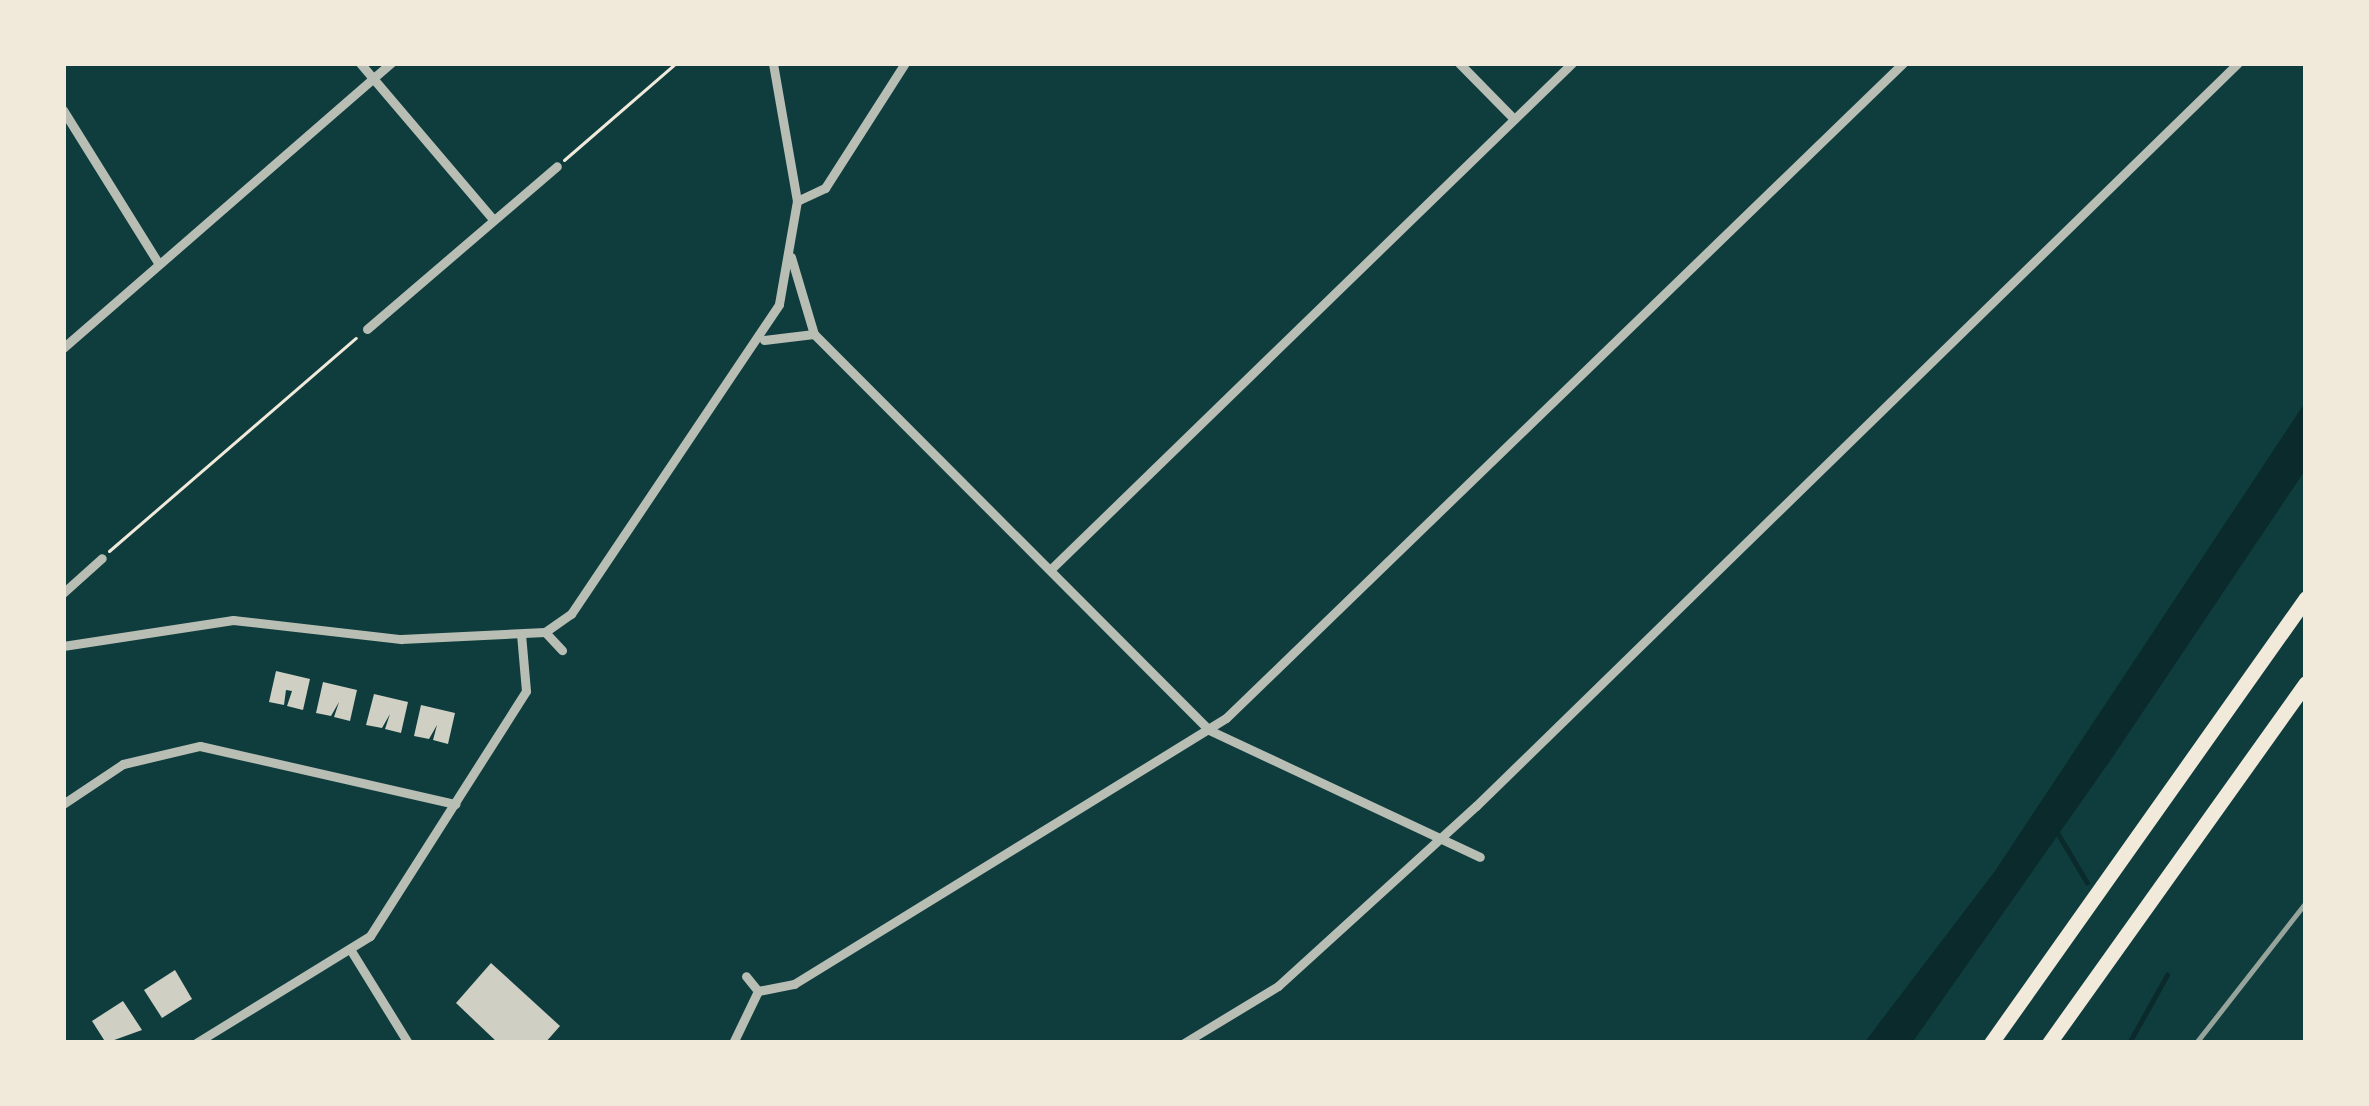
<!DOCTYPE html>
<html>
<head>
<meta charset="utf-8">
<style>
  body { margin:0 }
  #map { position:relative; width:2369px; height:1106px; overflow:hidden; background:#0f3d3e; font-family:Merriweather,serif }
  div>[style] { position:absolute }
  .water>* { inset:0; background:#0a2a2b }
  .stream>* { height:4.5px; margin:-2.25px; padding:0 2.25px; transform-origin:2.25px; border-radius:2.25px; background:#0a2a2b }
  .building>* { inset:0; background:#cfcfc3 }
  .path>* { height:3px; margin:-1.5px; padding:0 1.5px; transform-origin:1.5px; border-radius:1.5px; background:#f1e9da }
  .minor>* { height:9px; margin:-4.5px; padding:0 4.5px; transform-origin:4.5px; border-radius:4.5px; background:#b8beb3 }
  .motorway>* { height:15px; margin:-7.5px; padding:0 7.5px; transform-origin:7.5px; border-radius:7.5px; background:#f1e9da }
  .rail>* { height:4.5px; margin:-2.25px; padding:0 2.25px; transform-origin:2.25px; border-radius:2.25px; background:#97a49c }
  span { translate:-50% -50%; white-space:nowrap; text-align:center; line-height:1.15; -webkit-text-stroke:12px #f1e9da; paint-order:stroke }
  .frame { position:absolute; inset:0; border:66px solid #f1e9da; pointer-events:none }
</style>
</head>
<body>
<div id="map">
  <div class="water">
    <i style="clip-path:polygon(2306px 401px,2306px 469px,2112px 758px,1912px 1043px,1864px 1043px,1995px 871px)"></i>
  </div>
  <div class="stream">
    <i style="left:2056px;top:830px;width:61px;rotate:59.2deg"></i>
    <i style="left:2129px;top:1043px;width:78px;rotate:-60.8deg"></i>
  </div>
  <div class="building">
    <i style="clip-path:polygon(276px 671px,310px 679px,303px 710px,287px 706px,292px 691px,286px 690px,284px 705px,269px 702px)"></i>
    <i style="clip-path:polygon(323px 682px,357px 690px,350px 721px,334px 717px,339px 702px,331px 716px,316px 713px)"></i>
    <i style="clip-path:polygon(374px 694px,408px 702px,401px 733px,385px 729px,390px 714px,382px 728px,366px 725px)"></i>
    <i style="clip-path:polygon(421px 705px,455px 713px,448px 744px,433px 740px,437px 725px,429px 739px,414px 736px)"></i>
    <i style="clip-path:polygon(491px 963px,560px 1026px,545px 1043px,498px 1043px,456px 1003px)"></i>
    <i style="clip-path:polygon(175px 970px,192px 999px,162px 1018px,144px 990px)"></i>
    <i style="clip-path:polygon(123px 1001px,142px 1030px,106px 1043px,92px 1021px)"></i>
  </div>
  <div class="path">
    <i style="left:564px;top:160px;width:148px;rotate:-40.9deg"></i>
    <i style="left:109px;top:551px;width:326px;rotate:-40.8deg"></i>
  </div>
  <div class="minor">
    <i style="left:360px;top:63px;width:205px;rotate:49.6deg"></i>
    <i style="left:1459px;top:63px;width:78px;rotate:45.5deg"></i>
    <i style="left:63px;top:110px;width:181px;rotate:58.1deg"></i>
    <i style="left:797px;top:201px;width:31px;rotate:-25deg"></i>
    <i style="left:825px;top:188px;width:148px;rotate:-57.4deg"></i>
    <i style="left:791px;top:257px;width:80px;rotate:73.4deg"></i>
    <i style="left:814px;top:334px;width:559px;rotate:45.07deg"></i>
    <i style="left:1209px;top:730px;width:299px;rotate:25.1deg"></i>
    <i style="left:367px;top:329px;width:250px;rotate:-40.6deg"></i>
    <i style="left:764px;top:340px;width:50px;rotate:-6.8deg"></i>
    <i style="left:63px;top:348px;width:435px;rotate:-41deg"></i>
    <i style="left:1051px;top:569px;width:726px;rotate:-44.16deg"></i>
    <i style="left:63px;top:593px;width:52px;rotate:-41.9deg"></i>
    <i style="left:545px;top:632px;width:32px;rotate:-35deg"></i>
    <i style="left:571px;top:614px;width:373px;rotate:-56.1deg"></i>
    <i style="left:779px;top:304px;width:105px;rotate:-80.1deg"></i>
    <i style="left:797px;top:201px;width:140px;rotate:-99.9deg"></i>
    <i style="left:63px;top:646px;width:172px;rotate:-8.7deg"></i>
    <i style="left:233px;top:620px;width:169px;rotate:6.5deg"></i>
    <i style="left:401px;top:639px;width:144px;rotate:-2.8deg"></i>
    <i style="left:545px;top:632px;width:25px;rotate:47deg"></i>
    <i style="left:63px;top:804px;width:72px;rotate:-33.7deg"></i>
    <i style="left:123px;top:764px;width:79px;rotate:-13.2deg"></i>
    <i style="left:200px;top:746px;width:262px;rotate:12.8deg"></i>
    <i style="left:350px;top:949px;width:110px;rotate:58.3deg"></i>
    <i style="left:758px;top:991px;width:37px;rotate:-11deg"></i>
    <i style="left:794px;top:984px;width:507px;rotate:-31.62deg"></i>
    <i style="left:1226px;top:718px;width:942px;rotate:-44.05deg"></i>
    <i style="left:196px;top:1043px;width:204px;rotate:-31.6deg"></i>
    <i style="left:370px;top:936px;width:290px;rotate:-57.5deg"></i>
    <i style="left:526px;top:691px;width:57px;rotate:-95deg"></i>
    <i style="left:733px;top:1043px;width:58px;rotate:-64.3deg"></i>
    <i style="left:758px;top:991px;width:19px;rotate:-129deg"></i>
    <i style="left:1184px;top:1043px;width:110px;rotate:-31.2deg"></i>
    <i style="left:1278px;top:986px;width:268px;rotate:-42.3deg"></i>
    <i style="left:1476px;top:806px;width:1064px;rotate:-44.28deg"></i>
  </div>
  <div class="motorway">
    <i style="left:1991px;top:1043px;width:545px;rotate:-54.71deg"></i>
    <i style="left:2049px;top:1043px;width:442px;rotate:-54.5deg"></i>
  </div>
  <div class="rail">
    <i style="left:2196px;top:1043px;width:179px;rotate:-52deg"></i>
  </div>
  <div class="frame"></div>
</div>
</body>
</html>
